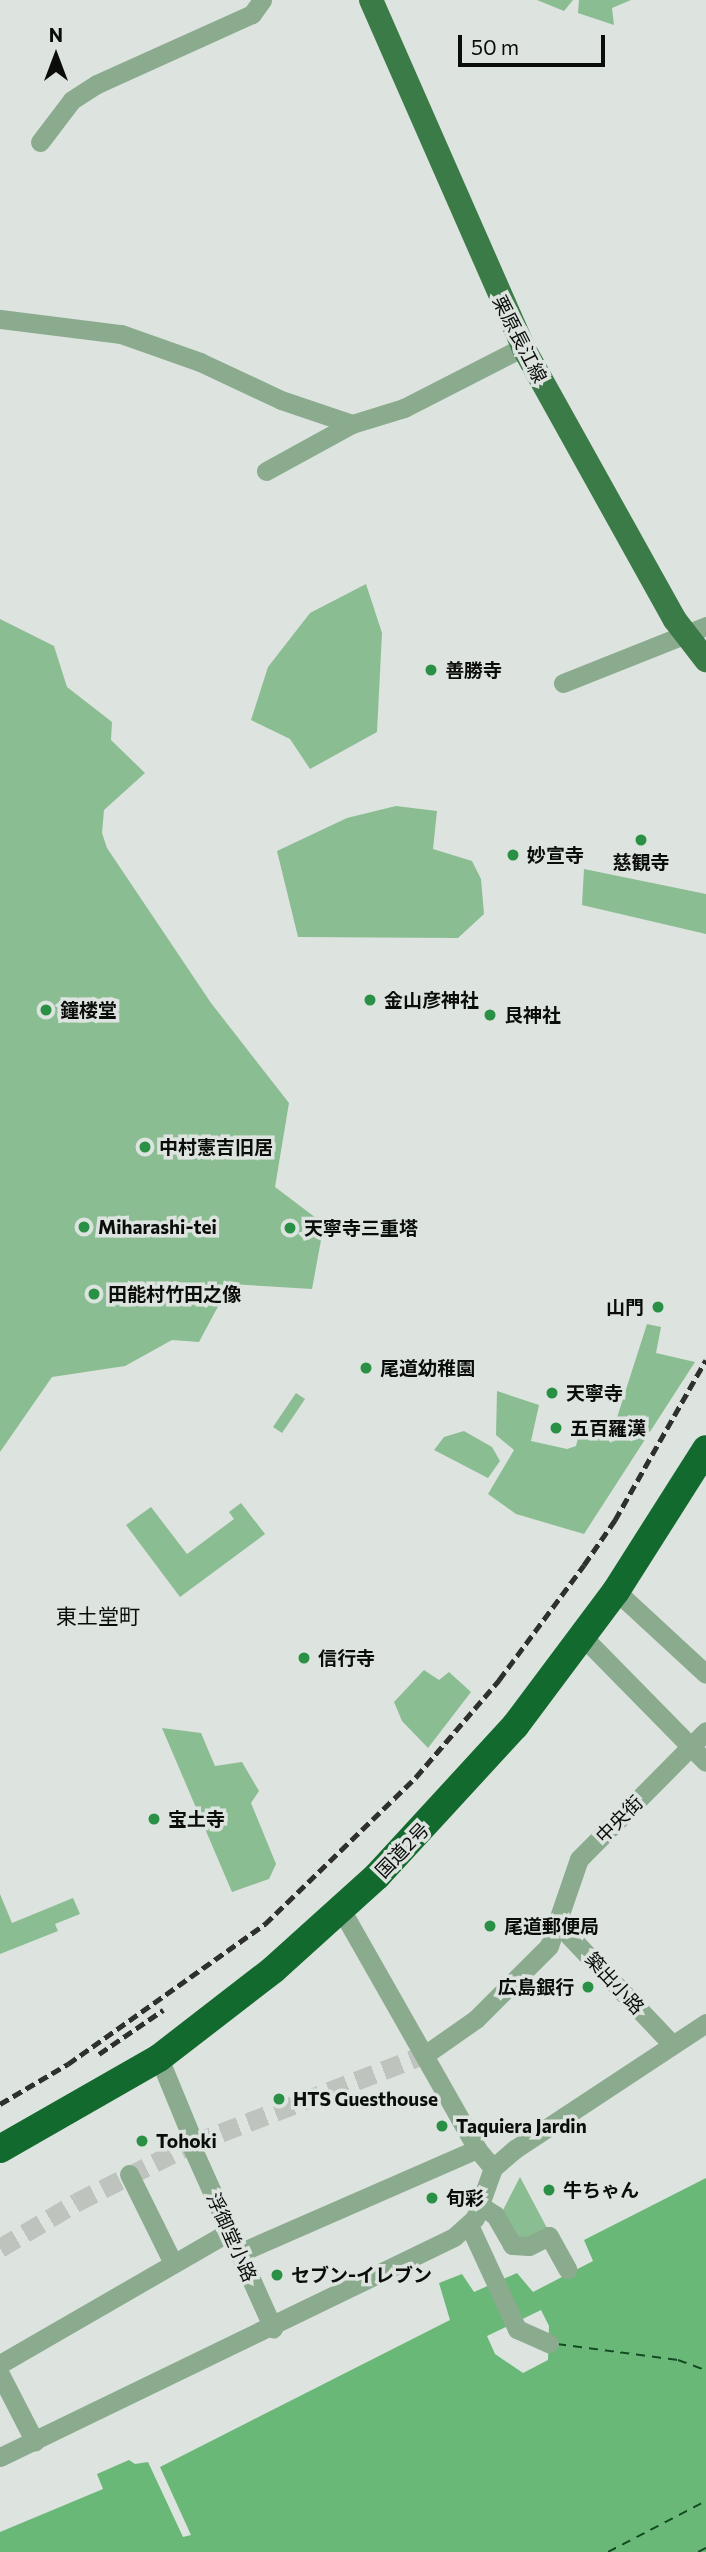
<!DOCTYPE html>
<html>
<head>
<meta charset="utf-8">
<style>
  body { margin:0 }
  #map { position:relative; width:706px; height:2552px; overflow:hidden; background:#dde3de; font-family:Commissioner,"Noto Sans JP",sans-serif }
  div>[style] { position:absolute }
  .green>* { inset:0; background:#8bbd92 }
  .water>* { inset:0; background:#69b878 }
  .pier>* { inset:0; background:#dde3de }
  .ferry>* { height:2px; margin-top:-1px; transform-origin:0; background:repeating-linear-gradient(90deg,#134c22 0 9px,transparent 0 16px) }
  .minor-tunnel>* { height:19px; margin-top:-9.5px; transform-origin:0; background:repeating-linear-gradient(90deg,#bec3be 0 19px,transparent 0 29px) }
  .minor>* { height:19px; margin:-9.5px; padding:0 9.5px; transform-origin:9.5px; border-radius:9.5px; background:#8aab8e }
  .major>* { height:24px; margin:-12px; padding:0 12px; transform-origin:12px; border-radius:12px; background:#3b7b48 }
  .highway>* { height:28px; margin:-14px; padding:0 14px; transform-origin:14px; border-radius:14px; background:#136a2e }
  .rail>* { height:5px; margin-top:-2.5px; transform-origin:0; background:repeating-linear-gradient(90deg,#2d302d 0 10px,transparent 0 15px) }
  .dots>* { width:19px; height:19px; translate:-50% -50%; box-sizing:border-box; border:4px solid #dde3de; border-radius:50% }
  span { translate:-50% -50%; white-space:nowrap; text-align:center; line-height:1.15; -webkit-text-stroke:7px #dde3de; paint-order:stroke }
  .street-label { font-size:19px; color:#0b0d0b }
  .poi-label { font-size:19px; color:#0b0d0b; font-weight:700 }
  .left { translate:0 -50%; text-align:left }
  .right { translate:-100% -50%; text-align:right }
  .neighbourhood-label { font-size:21px; color:#0b0d0b }
  .north { position:absolute; left:21px; top:21px; width:70px; height:70px; -webkit-text-stroke:5px #dde3de; paint-order:stroke; rotate:0deg; font-size:19px; font-weight:700; line-height:28px; text-align:center; color:#0b0d0b }
  .north::after { content:''; display:block; margin:auto; width:24px; height:32px; background:#0b0d0b; clip-path:polygon(50% 0,100% 100%,50% 72%,0 100%) }
  .scale { position:absolute; left:458px; top:35px; width:147px; height:32px; box-sizing:border-box; border:4px solid #0b0d0b; border-top:0; padding-left:9px; font-size:21px; line-height:24px; white-space:nowrap; color:#0b0d0b; -webkit-text-stroke:5px #dde3de; paint-order:stroke }
</style>
</head>
<body>
<div id="map">
  <div class="green">
    <i style="clip-path:polygon(537px 0,573px 0,564px 11px)"></i>
    <i style="clip-path:polygon(579px 0,631px 0,612px 8px,614px 25px,578px 13px)"></i>
    <i style="clip-path:polygon(366px 584px,382px 633px,377px 732px,310px 769px,290px 739px,251px 720px,268px 667px,310px 613px)"></i>
    <i style="clip-path:polygon(0 619px,54px 646px,67px 687px,112px 722px,111px 740px,145px 773px,104px 810px,102px 833px,107px 848px,211px 1003px,289px 1103px,275px 1187px,324px 1224px,312px 1289px,230px 1284px,199px 1342px,172px 1340px,125px 1366px,52px 1377px,0 1452px)"></i>
    <i style="clip-path:polygon(396px 806px,437px 811px,433px 849px,472px 861px,481px 879px,484px 914px,458px 938px,298px 937px,277px 851px,347px 818px)"></i>
    <i style="clip-path:polygon(584px 869px,706px 894px,706px 934px,582px 905px)"></i>
    <i style="clip-path:polygon(647px 1324px,661px 1327px,656px 1353px,695px 1362px,584px 1534px,516px 1514px,488px 1494px,514px 1450px,496px 1435px,497px 1391px,539px 1405px,531px 1441px,567px 1449px,576px 1446px,582px 1422px,613px 1430px)"></i>
    <i style="clip-path:polygon(296px 1393px,305px 1399px,282px 1433px,273px 1427px)"></i>
    <i style="clip-path:polygon(464px 1431px,492px 1447px,500px 1461px,488px 1478px,434px 1450px,444px 1437px)"></i>
    <i style="clip-path:polygon(241px 1503px,265px 1534px,180px 1597px,126px 1525px,151px 1507px,187px 1554px,234px 1519px,229px 1512px)"></i>
    <i style="clip-path:polygon(424px 1670px,439px 1680px,449px 1672px,471px 1692px,428px 1748px,402px 1721px,394px 1702px)"></i>
    <i style="clip-path:polygon(162px 1728px,201px 1733px,215px 1766px,242px 1762px,259px 1791px,251px 1803px,276px 1864px,269px 1879px,232px 1892px)"></i>
    <i style="clip-path:polygon(0 1894px,12px 1923px,73px 1898px,80px 1914px,55px 1924px,58px 1931px,0 1954px)"></i>
    <i style="clip-path:polygon(520px 2177px,548px 2230px,518px 2243px,502px 2212px)"></i>
  </div>
  <div class="water">
    <i style="clip-path:polygon(706px 2178px,706px 2552px,0 2552px,0 2532px,103px 2489px,97px 2474px,129px 2460px,135px 2464px,148px 2462px,183px 2537px,191px 2535px,160px 2467px,450px 2320px,439px 2283px,462px 2274px,474px 2292px,517px 2273px,533px 2292px,593px 2261px,584px 2240px)"></i>
  </div>
  <div class="pier">
    <i style="clip-path:polygon(541px 2310px,549px 2326px,548px 2360px,523px 2373px,495px 2354px,487px 2336px)"></i>
  </div>
  <div class="ferry">
    <i style="left:557px;top:2344px;width:122px;rotate:7.5deg"></i>
    <i style="left:678px;top:2360px;width:30px;rotate:20deg"></i>
    <i style="left:608px;top:2552px;width:110px;rotate:-27.5deg"></i>
    <i style="left:698px;top:2552px;width:9px;rotate:-27deg"></i>
  </div>
  <div class="minor-tunnel">
    <i style="left:0;top:2248px;width:90px;rotate:-30.9deg"></i>
    <i style="left:77px;top:2202px;width:131px;rotate:-26.8deg"></i>
    <i style="left:194px;top:2143px;width:248px;rotate:-21deg"></i>
  </div>
  <div class="minor">
    <i style="left:40px;top:142px;width:53px;rotate:-52.7deg"></i>
    <i style="left:72px;top:100px;width:30px;rotate:-33deg"></i>
    <i style="left:97px;top:84px;width:170px;rotate:-24.3deg"></i>
    <i style="left:252px;top:14px;width:17px;rotate:-54deg"></i>
    <i style="left:0;top:319px;width:122px;rotate:7.1deg"></i>
    <i style="left:121px;top:334px;width:84px;rotate:19.5deg"></i>
    <i style="left:200px;top:362px;width:89px;rotate:25.1deg"></i>
    <i style="left:281px;top:400px;width:75px;rotate:18.7deg"></i>
    <i style="left:266px;top:471px;width:98px;rotate:-28.7deg"></i>
    <i style="left:352px;top:424px;width:54px;rotate:-17.1deg"></i>
    <i style="left:404px;top:408px;width:134px;rotate:-27.1deg"></i>
    <i style="left:563px;top:683px;width:154px;rotate:-21.7deg"></i>
    <i style="left:616px;top:1591px;width:122px;rotate:42.7deg"></i>
    <i style="left:583px;top:1637px;width:175px;rotate:45.5deg"></i>
    <i style="left:342px;top:1911px;width:274px;rotate:60.4deg"></i>
    <i style="left:477px;top:2149px;width:25px;rotate:50deg"></i>
    <i style="left:557px;top:1923px;width:167px;rotate:46.5deg"></i>
    <i style="left:426px;top:2054px;width:61px;rotate:-35deg"></i>
    <i style="left:476px;top:2019px;width:103px;rotate:-45deg"></i>
    <i style="left:549px;top:1946px;width:92px;rotate:-71deg"></i>
    <i style="left:579px;top:1859px;width:180px;rotate:-45.2deg"></i>
    <i style="left:159px;top:2058px;width:92px;rotate:67.6deg"></i>
    <i style="left:191px;top:2145px;width:201px;rotate:65.9deg"></i>
    <i style="left:129px;top:2174px;width:99px;rotate:63.7deg"></i>
    <i style="left:481px;top:2206px;width:17px;rotate:33deg"></i>
    <i style="left:495px;top:2215px;width:34px;rotate:60deg"></i>
    <i style="left:512px;top:2245px;width:17px;rotate:3deg"></i>
    <i style="left:529px;top:2246px;width:22px;rotate:-27deg"></i>
    <i style="left:549px;top:2236px;width:38px;rotate:61deg"></i>
    <i style="left:469px;top:2225px;width:115px;rotate:65.2deg"></i>
    <i style="left:517px;top:2329px;width:35px;rotate:24deg"></i>
    <i style="left:239px;top:2253px;width:260px;rotate:-23.6deg"></i>
    <i style="left:0;top:2364px;width:264px;rotate:-30deg"></i>
    <i style="left:0;top:2374px;width:76px;rotate:62.8deg"></i>
    <i style="left:0;top:2457px;width:504px;rotate:-25.85deg"></i>
    <i style="left:454px;top:2237px;width:28px;rotate:-42deg"></i>
    <i style="left:475px;top:2218px;width:53px;rotate:-70.2deg"></i>
    <i style="left:493px;top:2168px;width:29px;rotate:-41deg"></i>
    <i style="left:515px;top:2149px;width:229px;rotate:-33.4deg"></i>
  </div>
  <div class="major">
    <i style="left:371px;top:0;width:379px;rotate:66.3deg"></i>
    <i style="left:523px;top:347px;width:312px;rotate:60.9deg"></i>
    <i style="left:675px;top:620px;width:51px;rotate:52.2deg"></i>
  </div>
  <div class="highway">
    <i style="left:0;top:2149px;width:183px;rotate:-29.8deg"></i>
    <i style="left:159px;top:2058px;width:145px;rotate:-37.7deg"></i>
    <i style="left:274px;top:1969px;width:139px;rotate:-42.1deg"></i>
    <i style="left:377px;top:1876px;width:204px;rotate:-47.4deg"></i>
    <i style="left:515px;top:1726px;width:169px;rotate:-53.2deg"></i>
    <i style="left:616px;top:1591px;width:168px;rotate:-57.6deg"></i>
  </div>
  <div class="rail">
    <i style="left:99px;top:2054px;width:78px;rotate:-34.5deg"></i>
    <i style="left:0;top:2104px;width:79px;rotate:-30.5deg"></i>
    <i style="left:68px;top:2064px;width:242px;rotate:-35.4deg"></i>
    <i style="left:265px;top:1924px;width:211px;rotate:-44.2deg"></i>
    <i style="left:416px;top:1777px;width:128px;rotate:-49.4deg"></i>
    <i style="left:499px;top:1680px;width:143px;rotate:-53.5deg"></i>
    <i style="left:584px;top:1565px;width:55px;rotate:-55.4deg"></i>
    <i style="left:615px;top:1520px;width:184px;rotate:-60.4deg"></i>
  </div>
  <div class="dots">
    <i style="left:431px;top:670px;background:#2a9046"></i>
    <i style="left:641px;top:840px;background:#2a9046"></i>
    <i style="left:513px;top:855px;background:#2a9046"></i>
    <i style="left:370px;top:1000px;background:#2a9046"></i>
    <i style="left:46px;top:1010px;background:#2a9046"></i>
    <i style="left:490px;top:1015px;background:#2a9046"></i>
    <i style="left:145px;top:1147px;background:#2a9046"></i>
    <i style="left:84px;top:1227px;background:#2a9046"></i>
    <i style="left:290px;top:1228px;background:#2a9046"></i>
    <i style="left:94px;top:1294px;background:#2a9046"></i>
    <i style="left:658px;top:1307px;background:#2a9046"></i>
    <i style="left:366px;top:1368px;background:#2a9046"></i>
    <i style="left:552px;top:1393px;background:#2a9046"></i>
    <i style="left:556px;top:1428px;background:#2a9046"></i>
    <i style="left:304px;top:1658px;background:#2a9046"></i>
    <i style="left:154px;top:1819px;background:#2a9046"></i>
    <i style="left:490px;top:1926px;background:#2a9046"></i>
    <i style="left:588px;top:1987px;background:#2a9046"></i>
    <i style="left:279px;top:2099px;background:#2a9046"></i>
    <i style="left:442px;top:2126px;background:#2a9046"></i>
    <i style="left:142px;top:2141px;background:#2a9046"></i>
    <i style="left:549px;top:2190px;background:#2a9046"></i>
    <i style="left:432px;top:2198px;background:#2a9046"></i>
    <i style="left:277px;top:2275px;background:#2a9046"></i>
  </div>
  <div class="street-label">
    <span style="left:520px;top:339px;rotate:63deg">栗原長江線</span>
    <span style="left:619px;top:1819px;rotate:-45deg">中央街</span>
    <span style="left:402px;top:1850px;rotate:-46deg">国道2号</span>
    <span style="left:615px;top:1983px;rotate:47deg">築出小路</span>
    <span style="left:232px;top:2237px;rotate:66deg">浮御堂小路</span>
  </div>
  <div class="poi-label">
    <span class="left" style="left:445px;top:670px">善勝寺</span>
    <span class="left" style="left:527px;top:855px">妙宣寺</span>
    <span style="left:641px;top:862px">慈観寺</span>
    <span class="left" style="left:384px;top:1000px">金山彦神社</span>
    <span class="left" style="left:60px;top:1010px">鐘楼堂</span>
    <span class="left" style="left:504px;top:1015px">艮神社</span>
    <span class="left" style="left:159px;top:1147px">中村憲吉旧居</span>
    <span class="left" style="left:98px;top:1227px">Miharashi-tei</span>
    <span class="left" style="left:304px;top:1228px">天寧寺三重塔</span>
    <span class="left" style="left:108px;top:1294px">田能村竹田之像</span>
    <span class="right" style="left:644px;top:1307px">山門</span>
    <span class="left" style="left:380px;top:1368px">尾道幼稚園</span>
    <span class="left" style="left:566px;top:1393px">天寧寺</span>
    <span class="left" style="left:570px;top:1428px">五百羅漢</span>
    <span class="left" style="left:318px;top:1658px">信行寺</span>
    <span class="left" style="left:168px;top:1819px">宝土寺</span>
    <span class="left" style="left:504px;top:1926px">尾道郵便局</span>
    <span class="right" style="left:574px;top:1987px">広島銀行</span>
    <span class="left" style="left:293px;top:2099px">HTS Guesthouse</span>
    <span class="left" style="left:456px;top:2126px">Taquiera Jardin</span>
    <span class="left" style="left:156px;top:2141px">Tohoki</span>
    <span class="left" style="left:563px;top:2190px">牛ちゃん</span>
    <span class="left" style="left:446px;top:2198px">旬彩</span>
    <span class="left" style="left:291px;top:2275px">セブン-イレブン</span>
  </div>
  <div class="neighbourhood-label">
    <span style="left:98px;top:1616px">東土堂町</span>
  </div>
  <div class="north">N</div>
  <div class="scale">50 m</div>
</div>
</body>
</html>
